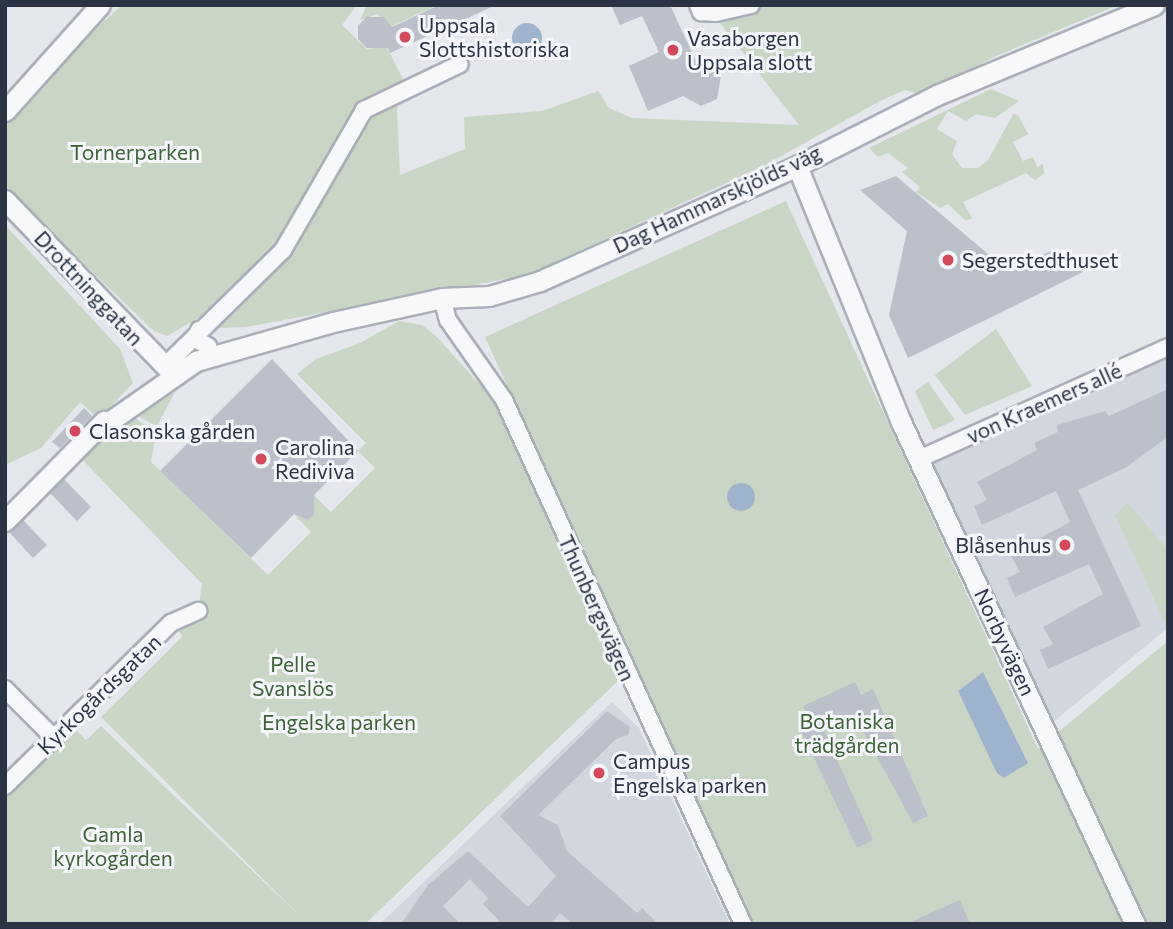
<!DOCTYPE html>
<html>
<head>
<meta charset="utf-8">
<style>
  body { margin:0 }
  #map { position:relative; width:1173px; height:929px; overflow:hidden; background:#e4e7ec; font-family:Commissioner,sans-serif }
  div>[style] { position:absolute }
  .built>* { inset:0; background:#d2d6de }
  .green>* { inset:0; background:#c9d6c5 }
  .water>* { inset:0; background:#9fb4cc }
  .round { border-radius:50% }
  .building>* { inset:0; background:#bbc0ca }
  .roads { filter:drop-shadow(2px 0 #a9aeb7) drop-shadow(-2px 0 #a9aeb7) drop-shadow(0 2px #a9aeb7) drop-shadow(0 -2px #a9aeb7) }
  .minor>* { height:16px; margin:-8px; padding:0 8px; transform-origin:8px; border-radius:8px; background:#f7f8fa }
  .tertiary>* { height:19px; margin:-9.5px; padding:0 9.5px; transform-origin:9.5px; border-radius:9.5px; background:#f7f8fa }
  .dots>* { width:19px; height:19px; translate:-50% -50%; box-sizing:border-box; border:4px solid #f4f6f9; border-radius:50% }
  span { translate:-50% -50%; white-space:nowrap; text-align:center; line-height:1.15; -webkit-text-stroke:6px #f4f6f9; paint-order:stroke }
  .poi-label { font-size:21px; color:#2b3445 }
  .left { translate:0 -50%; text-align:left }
  .right { translate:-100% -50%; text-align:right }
  .park-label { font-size:21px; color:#3f6138 }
  .street-label { font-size:21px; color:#2b3445 }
  .frame { position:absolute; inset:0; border:7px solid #2b3445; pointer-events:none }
</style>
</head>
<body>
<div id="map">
  <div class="built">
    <i style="clip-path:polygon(1168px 352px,1168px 628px,1047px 727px,922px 462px)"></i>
    <i style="clip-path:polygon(612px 702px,639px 728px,730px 924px,380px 924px)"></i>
  </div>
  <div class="green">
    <i style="clip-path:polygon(122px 5px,357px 5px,342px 25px,367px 49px,386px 46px,403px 79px,397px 110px,400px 175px,465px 149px,464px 117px,542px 111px,598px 91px,609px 108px,632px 118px,799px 125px,706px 5px,1118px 5px,994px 57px,922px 95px,905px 90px,880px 101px,765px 165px,527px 275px,246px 327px,220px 328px,200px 317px,167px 336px,154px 331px,5px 188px,5px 125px,26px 93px)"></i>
    <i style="clip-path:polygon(367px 5px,437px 5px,392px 26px,377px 14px,360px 20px)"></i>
    <i style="clip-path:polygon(991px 89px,1019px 101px,995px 118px,976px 114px,966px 121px,948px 111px,937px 129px,957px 141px,952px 154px,962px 168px,978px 168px,988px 160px,1013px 114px,1018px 115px,1028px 134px,1013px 142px,1023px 161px,1033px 157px,1037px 167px,1043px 164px,1044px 174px,1035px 180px,1026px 173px,963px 202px,972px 218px,966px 221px,948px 204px,940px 208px,916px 192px,920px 187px,902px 172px,908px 168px,888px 153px,878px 157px,869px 148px)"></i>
    <i style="clip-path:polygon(786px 201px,1038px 749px,1168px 641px,1168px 924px,752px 924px,485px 337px)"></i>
    <i style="clip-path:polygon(5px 225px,120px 349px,133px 383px,99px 419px,80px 402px,41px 448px,5px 465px)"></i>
    <i style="clip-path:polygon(399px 321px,422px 325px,436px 336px,497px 404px,622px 677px,365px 924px,5px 924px,5px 795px,74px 728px,86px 740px,101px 726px,302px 918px,101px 717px,183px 636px,171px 623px,198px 611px,202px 584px,77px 454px,124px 409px,156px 434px,151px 462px,268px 575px,311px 532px,294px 514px,308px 520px,314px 515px,314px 495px,331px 512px,375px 468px,358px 451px,366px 443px,297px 374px,316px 359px,360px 343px)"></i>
    <i style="clip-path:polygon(996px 329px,1032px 386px,965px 415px,935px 375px)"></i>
    <i style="clip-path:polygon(928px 382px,955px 420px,933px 430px,915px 391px)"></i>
    <i style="clip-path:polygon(175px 392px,157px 426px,141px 418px,140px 415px)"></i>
    <i style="clip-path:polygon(1128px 503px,1168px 550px,1166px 625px,1115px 515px)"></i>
  </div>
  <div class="water">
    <i class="round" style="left:512px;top:23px;width:30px;height:30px"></i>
    <i class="round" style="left:727px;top:483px;width:28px;height:28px"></i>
    <i style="clip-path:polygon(983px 672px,1028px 763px,1004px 778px,997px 773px,958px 691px)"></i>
  </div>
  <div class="building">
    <i style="clip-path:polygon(439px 5px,496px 5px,390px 53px,388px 48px,367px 48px,358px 39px,358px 26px,366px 17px,384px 17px,392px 27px)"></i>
    <i style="clip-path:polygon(611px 5px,670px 5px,697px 63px,721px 76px,717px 99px,701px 106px,683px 96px,648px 111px,629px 66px,659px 52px,642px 16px,620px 25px)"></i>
    <i style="clip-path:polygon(896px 176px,1008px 271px,1055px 249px,1083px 272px,908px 358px,889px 315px,907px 231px,860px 190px)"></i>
    <i style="clip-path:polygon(272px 359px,358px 451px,314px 495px,314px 515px,308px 520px,294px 514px,251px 558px,160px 471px)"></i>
    <i style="clip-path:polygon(1168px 389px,1168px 437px,1125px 468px,1078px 490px,1141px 626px,1048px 669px,1040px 650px,1053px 644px,1043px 627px,1103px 594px,1089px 564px,1015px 597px,1007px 578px,1020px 572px,1010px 554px,1070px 522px,1056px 491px,982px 525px,974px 506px,987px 500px,977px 482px,1037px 450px,1034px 443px,1058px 432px,1057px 425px,1105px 411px,1109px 416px)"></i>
    <i style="clip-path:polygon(84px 408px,92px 416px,60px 448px,52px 442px)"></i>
    <i style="clip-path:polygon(64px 479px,91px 507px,77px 521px,50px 493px)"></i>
    <i style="clip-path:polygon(23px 520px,47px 545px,33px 558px,9px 532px)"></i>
    <i style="clip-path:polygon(855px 682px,861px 695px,873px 689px,928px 816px,913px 823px,857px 720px,844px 729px,824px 731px,873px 840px,857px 848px,798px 724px,809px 719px,803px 706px)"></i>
    <i style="clip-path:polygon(607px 711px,630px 727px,628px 735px,616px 739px,538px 815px,558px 825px,567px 851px,637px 913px,642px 908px,658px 924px,573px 924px,560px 913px,550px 924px,502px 924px,483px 904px,488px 898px,470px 879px,443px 906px,460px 924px,401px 924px,428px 885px,468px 851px,528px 907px,556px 876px,500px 816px)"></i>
    <i style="clip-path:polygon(960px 900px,970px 924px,906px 924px)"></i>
  </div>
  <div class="roads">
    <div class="minor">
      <i style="left:698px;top:5px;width:8px;rotate:67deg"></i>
      <i style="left:701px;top:12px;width:15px;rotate:4deg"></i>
      <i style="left:716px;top:13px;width:36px;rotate:-13deg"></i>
      <i style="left:442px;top:298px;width:23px;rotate:75deg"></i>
      <i style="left:448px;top:320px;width:98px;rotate:55deg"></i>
      <i style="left:504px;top:400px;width:576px;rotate:65.48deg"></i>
      <i style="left:199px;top:330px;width:10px;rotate:101deg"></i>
      <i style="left:197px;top:340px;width:13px;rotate:29deg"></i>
      <i style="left:165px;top:366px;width:165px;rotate:-44.5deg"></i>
      <i style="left:283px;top:250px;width:162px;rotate:-59.9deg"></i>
      <i style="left:364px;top:110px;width:106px;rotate:-25.6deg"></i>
      <i style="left:919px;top:459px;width:273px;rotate:-24.2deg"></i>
      <i style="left:5px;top:689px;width:69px;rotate:45deg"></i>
      <i style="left:5px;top:786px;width:233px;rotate:-44.5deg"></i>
      <i style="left:171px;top:623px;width:30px;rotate:-24deg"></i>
    </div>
    <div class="tertiary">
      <i style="left:5px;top:111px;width:142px;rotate:-48.1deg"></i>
      <i style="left:797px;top:166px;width:276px;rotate:67.9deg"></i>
      <i style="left:901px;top:422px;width:554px;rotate:65.01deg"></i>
      <i style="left:5px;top:200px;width:242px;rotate:46deg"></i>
      <i style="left:96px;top:431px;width:122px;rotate:-35deg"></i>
      <i style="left:196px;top:361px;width:142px;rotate:-15.9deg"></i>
      <i style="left:333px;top:322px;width:112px;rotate:-12.4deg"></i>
      <i style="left:442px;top:298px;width:47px;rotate:-2.4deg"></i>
      <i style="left:489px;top:296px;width:53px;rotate:-16.4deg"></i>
      <i style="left:540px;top:281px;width:282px;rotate:-24.1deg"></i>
      <i style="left:797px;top:166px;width:157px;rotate:-26.9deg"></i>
      <i style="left:937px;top:95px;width:235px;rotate:-22.5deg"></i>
      <i style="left:5px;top:521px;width:141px;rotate:-45.3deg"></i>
    </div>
  </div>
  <div class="dots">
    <i style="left:405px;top:37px;background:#d1495b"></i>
    <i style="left:673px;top:50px;background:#d1495b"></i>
    <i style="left:948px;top:260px;background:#d1495b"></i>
    <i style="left:75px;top:431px;background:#d1495b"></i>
    <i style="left:261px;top:459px;background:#d1495b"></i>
    <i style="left:1065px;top:545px;background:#d1495b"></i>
    <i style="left:599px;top:773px;background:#d1495b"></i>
  </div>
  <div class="poi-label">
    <span class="left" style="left:419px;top:37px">Uppsala<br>Slottshistoriska</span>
    <span class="left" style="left:687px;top:50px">Vasaborgen<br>Uppsala slott</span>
    <span class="left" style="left:962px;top:260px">Segerstedthuset</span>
    <span class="left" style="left:89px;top:431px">Clasonska gården</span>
    <span class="left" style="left:275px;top:459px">Carolina<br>Rediviva</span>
    <span class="right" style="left:1051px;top:545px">Blåsenhus</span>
    <span class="left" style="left:613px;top:773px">Campus<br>Engelska parken</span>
  </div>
  <div class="park-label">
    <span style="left:135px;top:152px">Tornerparken</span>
    <span style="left:293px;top:676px">Pelle<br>Svanslös</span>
    <span style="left:847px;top:733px">Botaniska<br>trädgården</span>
    <span style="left:339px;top:722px">Engelska parken</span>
    <span style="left:113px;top:846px">Gamla<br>kyrkogården</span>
  </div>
  <div class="street-label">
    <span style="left:717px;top:199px;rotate:-25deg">Dag Hammarskjölds väg</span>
    <span style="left:89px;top:288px;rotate:47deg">Drottninggatan</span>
    <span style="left:1044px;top:403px;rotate:-24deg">von Kraemers allé</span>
    <span style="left:597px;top:608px;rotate:66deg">Thunbergsvägen</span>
    <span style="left:1005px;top:642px;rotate:65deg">Norbyvägen</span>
    <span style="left:99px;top:694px;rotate:-44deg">Kyrkogårdsgatan</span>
  </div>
  <div class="frame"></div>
</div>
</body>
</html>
